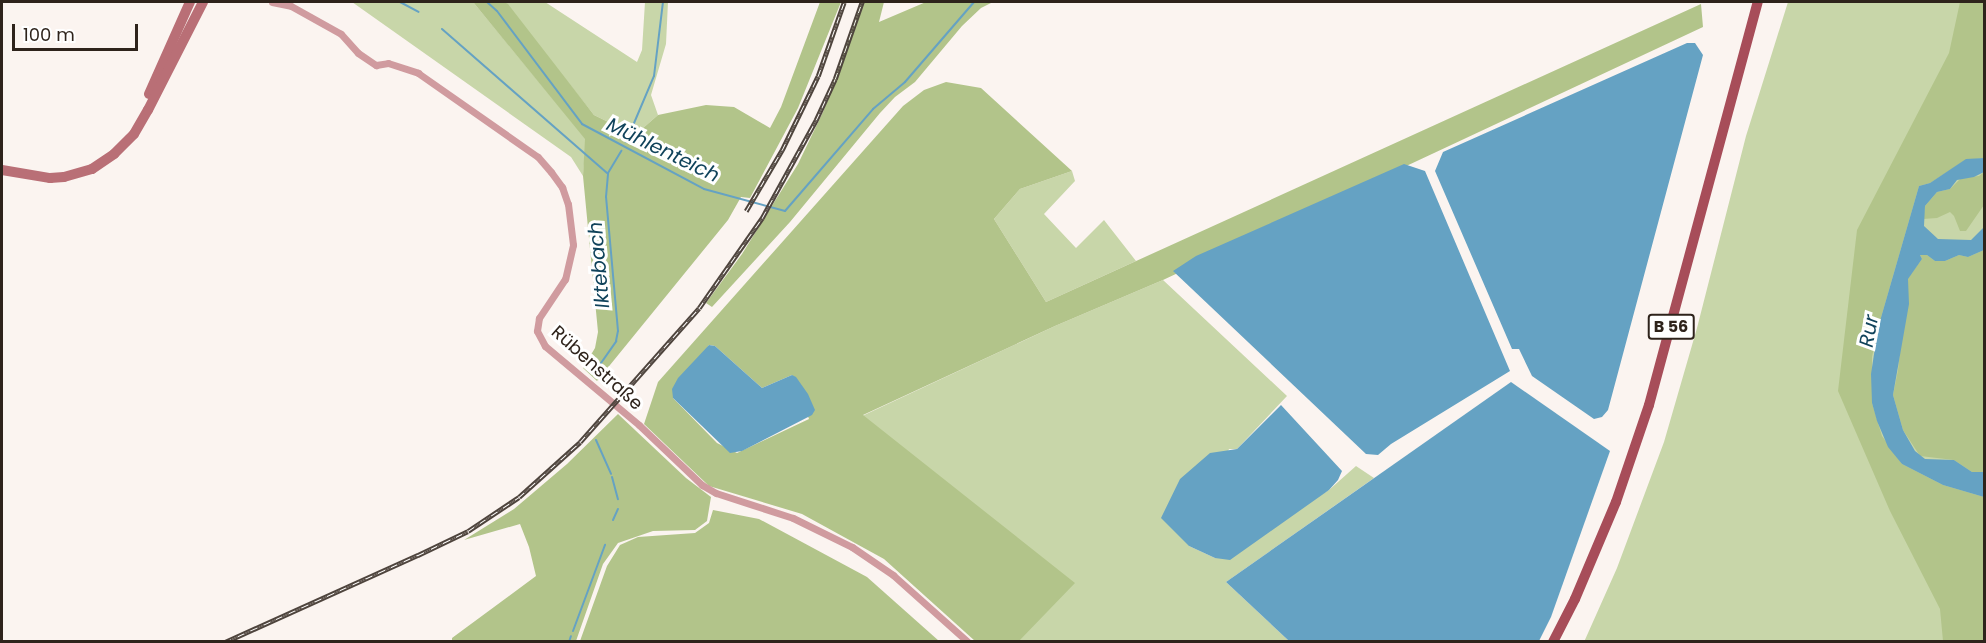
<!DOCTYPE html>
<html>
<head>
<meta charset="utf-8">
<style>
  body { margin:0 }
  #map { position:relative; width:1986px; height:643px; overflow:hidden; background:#fbf4f0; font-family:Poppins,sans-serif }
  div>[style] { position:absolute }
  .green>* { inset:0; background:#c8d6a9 }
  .forest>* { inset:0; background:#b2c48a }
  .water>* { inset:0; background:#65a2c3 }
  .stream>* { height:2px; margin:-1px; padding:0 1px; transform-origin:1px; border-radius:1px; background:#65a2c3 }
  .street>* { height:7px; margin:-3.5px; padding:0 3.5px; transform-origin:3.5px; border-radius:3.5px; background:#d09b9f }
  .secondary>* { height:10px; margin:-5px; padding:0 5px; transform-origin:5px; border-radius:5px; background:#b96f76 }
  .primary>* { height:10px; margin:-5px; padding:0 5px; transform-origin:5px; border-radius:5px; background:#a74d59 }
  .rail>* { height:4.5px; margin-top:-2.25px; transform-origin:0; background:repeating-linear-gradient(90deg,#fff 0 7px,#4e443d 0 14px); box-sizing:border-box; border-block:2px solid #4e443d }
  span { translate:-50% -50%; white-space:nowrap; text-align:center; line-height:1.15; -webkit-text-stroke:6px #fff; paint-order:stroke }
  .shield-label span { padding:2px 4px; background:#fff; border:2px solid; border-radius:4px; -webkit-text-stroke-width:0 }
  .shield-label { font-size:16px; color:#2e231b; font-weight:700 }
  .street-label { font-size:18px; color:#2e231b }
  .water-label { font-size:20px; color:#10435b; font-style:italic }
  .frame { position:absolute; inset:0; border:3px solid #2e231b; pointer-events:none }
  .scale { position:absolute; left:12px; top:24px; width:126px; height:27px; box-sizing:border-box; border:3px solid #2e231b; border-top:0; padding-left:8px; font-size:18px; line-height:21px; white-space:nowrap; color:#2e231b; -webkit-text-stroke:4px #fff; paint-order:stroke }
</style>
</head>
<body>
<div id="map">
  <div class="green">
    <i style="clip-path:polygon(352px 2px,473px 2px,586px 139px,583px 176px,571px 157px)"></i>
    <i style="clip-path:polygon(504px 2px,545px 2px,637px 62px,642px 50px,645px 2px,668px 2px,666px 44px,651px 95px,658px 115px,635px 135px,594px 115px)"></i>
    <i style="clip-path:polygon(1788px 2px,1984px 2px,1984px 641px,1584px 642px,1617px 568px,1664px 442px,1697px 328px,1746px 136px)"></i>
    <i style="clip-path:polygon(1072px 171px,1075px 181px,1044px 214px,1076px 248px,1104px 220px,1136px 261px,1046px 302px,994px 219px,1020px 189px)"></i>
    <i style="clip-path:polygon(1163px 280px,1287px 396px,1237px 449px,1229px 449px,1189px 546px,1215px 558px,1329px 490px,1356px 466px,1374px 478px,1226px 582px,1289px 641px,1019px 641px,862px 416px,1055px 326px)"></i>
  </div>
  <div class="forest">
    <i style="clip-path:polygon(473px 2px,504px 2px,508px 4px,594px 115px,635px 135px,658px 115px,706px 105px,734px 107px,770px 128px,781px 107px,820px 2px,841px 2px,798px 108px,750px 198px,741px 197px,728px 220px,597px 381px,583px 368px,595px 348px,598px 332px,583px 176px,585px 139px)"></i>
    <i style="clip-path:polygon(862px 2px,884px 2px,879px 22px,926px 2px,993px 2px,981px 8px,962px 26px,915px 82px,895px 97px,880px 113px,790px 222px,712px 307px,706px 303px,742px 254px,798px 164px,823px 112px)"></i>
    <i style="clip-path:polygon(1960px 2px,1984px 2px,1984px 158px,1966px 160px,1930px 183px,1919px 186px,1878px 328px,1872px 357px,1872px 403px,1882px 436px,1902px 464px,1943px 485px,1984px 497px,1984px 641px,1943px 641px,1940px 609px,1890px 511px,1838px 391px,1857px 230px,1949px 53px)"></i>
    <i style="clip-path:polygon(evenodd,1701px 4px,1703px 27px,1163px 280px,1055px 326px,863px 415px,1075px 583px,1019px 641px,975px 641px,884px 559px,802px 514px,709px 486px,644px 424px,658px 382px,903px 106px,924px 90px,946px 82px,981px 88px,1072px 171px,1020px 189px,994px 219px,1046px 302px,1701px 4px,709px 345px,715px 346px,762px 388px,792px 375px,809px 419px,737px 453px,717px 443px,673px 398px,709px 345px)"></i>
    <i style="clip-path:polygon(1984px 172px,1984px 205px,1966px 231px,1960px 231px,1954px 216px,1950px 212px,1937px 218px,1923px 219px,1925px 206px,1937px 192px,1950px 189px,1961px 178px,1979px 176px)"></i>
    <i style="clip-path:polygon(1984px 250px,1984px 472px,1972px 472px,1954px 460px,1920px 456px,1903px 430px,1893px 395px,1898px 370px,1908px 278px,1922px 259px,1920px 255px,1927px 255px,1935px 261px,1945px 261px,1959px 255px,1968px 257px)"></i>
    <i style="clip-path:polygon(618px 414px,686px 478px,711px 497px,707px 521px,695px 530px,653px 531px,618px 543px,603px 564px,576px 641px,452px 641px,452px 638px,536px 576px,529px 547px,520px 524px,464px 540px,514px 509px,567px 464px)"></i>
    <i style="clip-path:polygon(713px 510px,759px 519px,867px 577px,939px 641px,580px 641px,607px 566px,620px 545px,638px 537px,695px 533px,709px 523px)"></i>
  </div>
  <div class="water">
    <i style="clip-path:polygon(1687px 43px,1695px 43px,1703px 55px,1608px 410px,1602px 417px,1594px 419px,1532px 376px,1519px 349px,1512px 349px,1435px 171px,1443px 152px)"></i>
    <i style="clip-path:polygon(1984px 158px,1984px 172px,1974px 177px,1957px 180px,1950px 189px,1937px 192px,1925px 206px,1924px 226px,1938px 239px,1971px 240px,1984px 227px,1984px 250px,1968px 257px,1959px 255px,1945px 261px,1935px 261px,1927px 255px,1920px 255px,1922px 259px,1908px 279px,1909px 304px,1893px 395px,1903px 430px,1915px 451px,1925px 459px,1954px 460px,1972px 472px,1984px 472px,1984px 497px,1943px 485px,1902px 464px,1888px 447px,1877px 421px,1872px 403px,1871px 374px,1878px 328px,1919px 186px,1930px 183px,1966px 159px)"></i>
    <i style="clip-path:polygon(1404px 164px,1425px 171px,1510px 371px,1391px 444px,1378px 455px,1366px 454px,1173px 271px,1196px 256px)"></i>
    <i style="clip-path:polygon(709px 345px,715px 346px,762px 388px,792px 375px,796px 377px,808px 394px,815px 410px,812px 415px,742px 451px,730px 453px,673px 398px,672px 389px,678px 378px)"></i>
    <i style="clip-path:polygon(1511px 382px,1610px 451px,1551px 617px,1539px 641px,1289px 641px,1226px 582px)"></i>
    <i style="clip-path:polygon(1281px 405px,1342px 471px,1338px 480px,1329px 490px,1230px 560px,1215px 558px,1189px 546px,1161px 518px,1180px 479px,1210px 453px,1237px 449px)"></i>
  </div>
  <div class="stream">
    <i style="left:400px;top:2px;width:21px;rotate:28deg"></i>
    <i style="left:487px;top:2px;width:13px;rotate:42deg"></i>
    <i style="left:497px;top:11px;width:141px;rotate:53deg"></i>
    <i style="left:582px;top:124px;width:138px;rotate:28deg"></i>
    <i style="left:704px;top:189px;width:84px;rotate:15.2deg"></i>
    <i style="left:785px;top:211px;width:135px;rotate:-49.2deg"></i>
    <i style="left:873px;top:109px;width:42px;rotate:-40.2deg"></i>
    <i style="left:905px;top:82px;width:106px;rotate:-49.2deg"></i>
    <i style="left:442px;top:29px;width:219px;rotate:41.1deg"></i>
    <i style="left:626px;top:142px;width:72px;rotate:-67deg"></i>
    <i style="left:654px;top:76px;width:75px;rotate:-83.1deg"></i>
    <i style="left:594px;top:373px;width:39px;rotate:-55deg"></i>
    <i style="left:616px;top:341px;width:10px;rotate:-79deg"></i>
    <i style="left:618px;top:331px;width:135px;rotate:-95.1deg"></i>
    <i style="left:606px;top:197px;width:24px;rotate:-85deg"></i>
    <i style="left:608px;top:173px;width:26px;rotate:-59deg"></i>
    <i style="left:596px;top:440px;width:37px;rotate:66deg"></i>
    <i style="left:612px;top:477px;width:23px;rotate:75deg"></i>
    <i style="left:613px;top:520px;width:12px;rotate:-66deg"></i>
    <i style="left:573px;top:631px;width:92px;rotate:-69.6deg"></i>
    <i style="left:569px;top:642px;width:6px;rotate:-72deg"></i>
  </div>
  <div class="street">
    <i style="left:272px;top:2px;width:19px;rotate:12deg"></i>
    <i style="left:291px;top:6px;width:57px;rotate:29.2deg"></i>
    <i style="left:341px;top:34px;width:25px;rotate:48deg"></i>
    <i style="left:358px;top:53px;width:22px;rotate:34deg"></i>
    <i style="left:376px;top:65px;width:12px;rotate:-9deg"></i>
    <i style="left:388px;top:63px;width:32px;rotate:18deg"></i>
    <i style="left:418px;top:73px;width:146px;rotate:35deg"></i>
    <i style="left:538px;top:157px;width:20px;rotate:49deg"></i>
    <i style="left:551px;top:172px;width:19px;rotate:54deg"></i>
    <i style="left:562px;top:187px;width:18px;rotate:71deg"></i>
    <i style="left:568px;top:204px;width:41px;rotate:83deg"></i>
    <i style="left:573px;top:245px;width:35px;rotate:103deg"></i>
    <i style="left:565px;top:279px;width:47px;rotate:123.7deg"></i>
    <i style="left:539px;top:318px;width:13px;rotate:99deg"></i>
    <i style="left:537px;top:331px;width:17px;rotate:62deg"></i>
    <i style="left:545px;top:346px;width:123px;rotate:40deg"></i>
    <i style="left:639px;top:425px;width:87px;rotate:43.6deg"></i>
    <i style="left:702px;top:485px;width:16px;rotate:30deg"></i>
    <i style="left:716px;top:493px;width:81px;rotate:18deg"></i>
    <i style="left:793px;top:518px;width:66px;rotate:26.2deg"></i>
    <i style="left:852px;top:547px;width:50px;rotate:34.3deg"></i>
    <i style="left:893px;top:575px;width:101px;rotate:41.8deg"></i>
  </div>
  <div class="secondary">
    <i style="left:149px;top:94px;width:101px;rotate:-66deg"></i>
    <i style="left:2px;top:170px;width:49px;rotate:9.5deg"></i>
    <i style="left:50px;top:178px;width:14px;rotate:-4deg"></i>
    <i style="left:64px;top:177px;width:29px;rotate:-16deg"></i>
    <i style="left:92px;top:169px;width:27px;rotate:-34deg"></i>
    <i style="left:114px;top:154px;width:28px;rotate:-45deg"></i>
    <i style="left:134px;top:134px;width:28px;rotate:-60deg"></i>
    <i style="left:148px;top:110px;width:121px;rotate:-63deg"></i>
  </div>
  <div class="primary">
    <i style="left:1553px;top:642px;width:48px;rotate:-62.9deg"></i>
    <i style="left:1575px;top:599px;width:105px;rotate:-67.1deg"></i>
    <i style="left:1616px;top:502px;width:102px;rotate:-71.2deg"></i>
    <i style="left:1649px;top:405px;width:417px;rotate:-74.9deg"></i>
  </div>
  <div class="rail">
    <i style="left:746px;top:211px;width:71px;rotate:-59.5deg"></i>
    <i style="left:782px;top:150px;width:82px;rotate:-64.1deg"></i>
    <i style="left:818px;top:76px;width:78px;rotate:-70.6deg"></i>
    <i style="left:225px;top:642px;width:212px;rotate:-24.3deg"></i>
    <i style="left:418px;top:555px;width:55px;rotate:-25.6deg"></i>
    <i style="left:468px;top:531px;width:61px;rotate:-33.7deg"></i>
    <i style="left:519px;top:497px;width:82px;rotate:-42deg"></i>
    <i style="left:580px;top:442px;width:179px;rotate:-48.4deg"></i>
    <i style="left:699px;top:308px;width:110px;rotate:-55deg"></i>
    <i style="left:762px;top:218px;width:112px;rotate:-61.1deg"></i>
    <i style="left:816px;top:120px;width:45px;rotate:-65.1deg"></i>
    <i style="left:835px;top:79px;width:82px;rotate:-70.7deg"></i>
  </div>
  <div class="shield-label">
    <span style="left:1671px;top:327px">B 56</span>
  </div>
  <div class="street-label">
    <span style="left:597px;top:368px;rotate:42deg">Rübenstraße</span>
  </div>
  <div class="water-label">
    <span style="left:663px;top:150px;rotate:26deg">Mühlenteich</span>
    <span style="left:599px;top:265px;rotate:-95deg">Iktebach</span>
    <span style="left:1869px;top:331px;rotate:-80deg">Rur</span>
  </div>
  <div class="frame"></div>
  <div class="scale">100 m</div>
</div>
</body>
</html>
